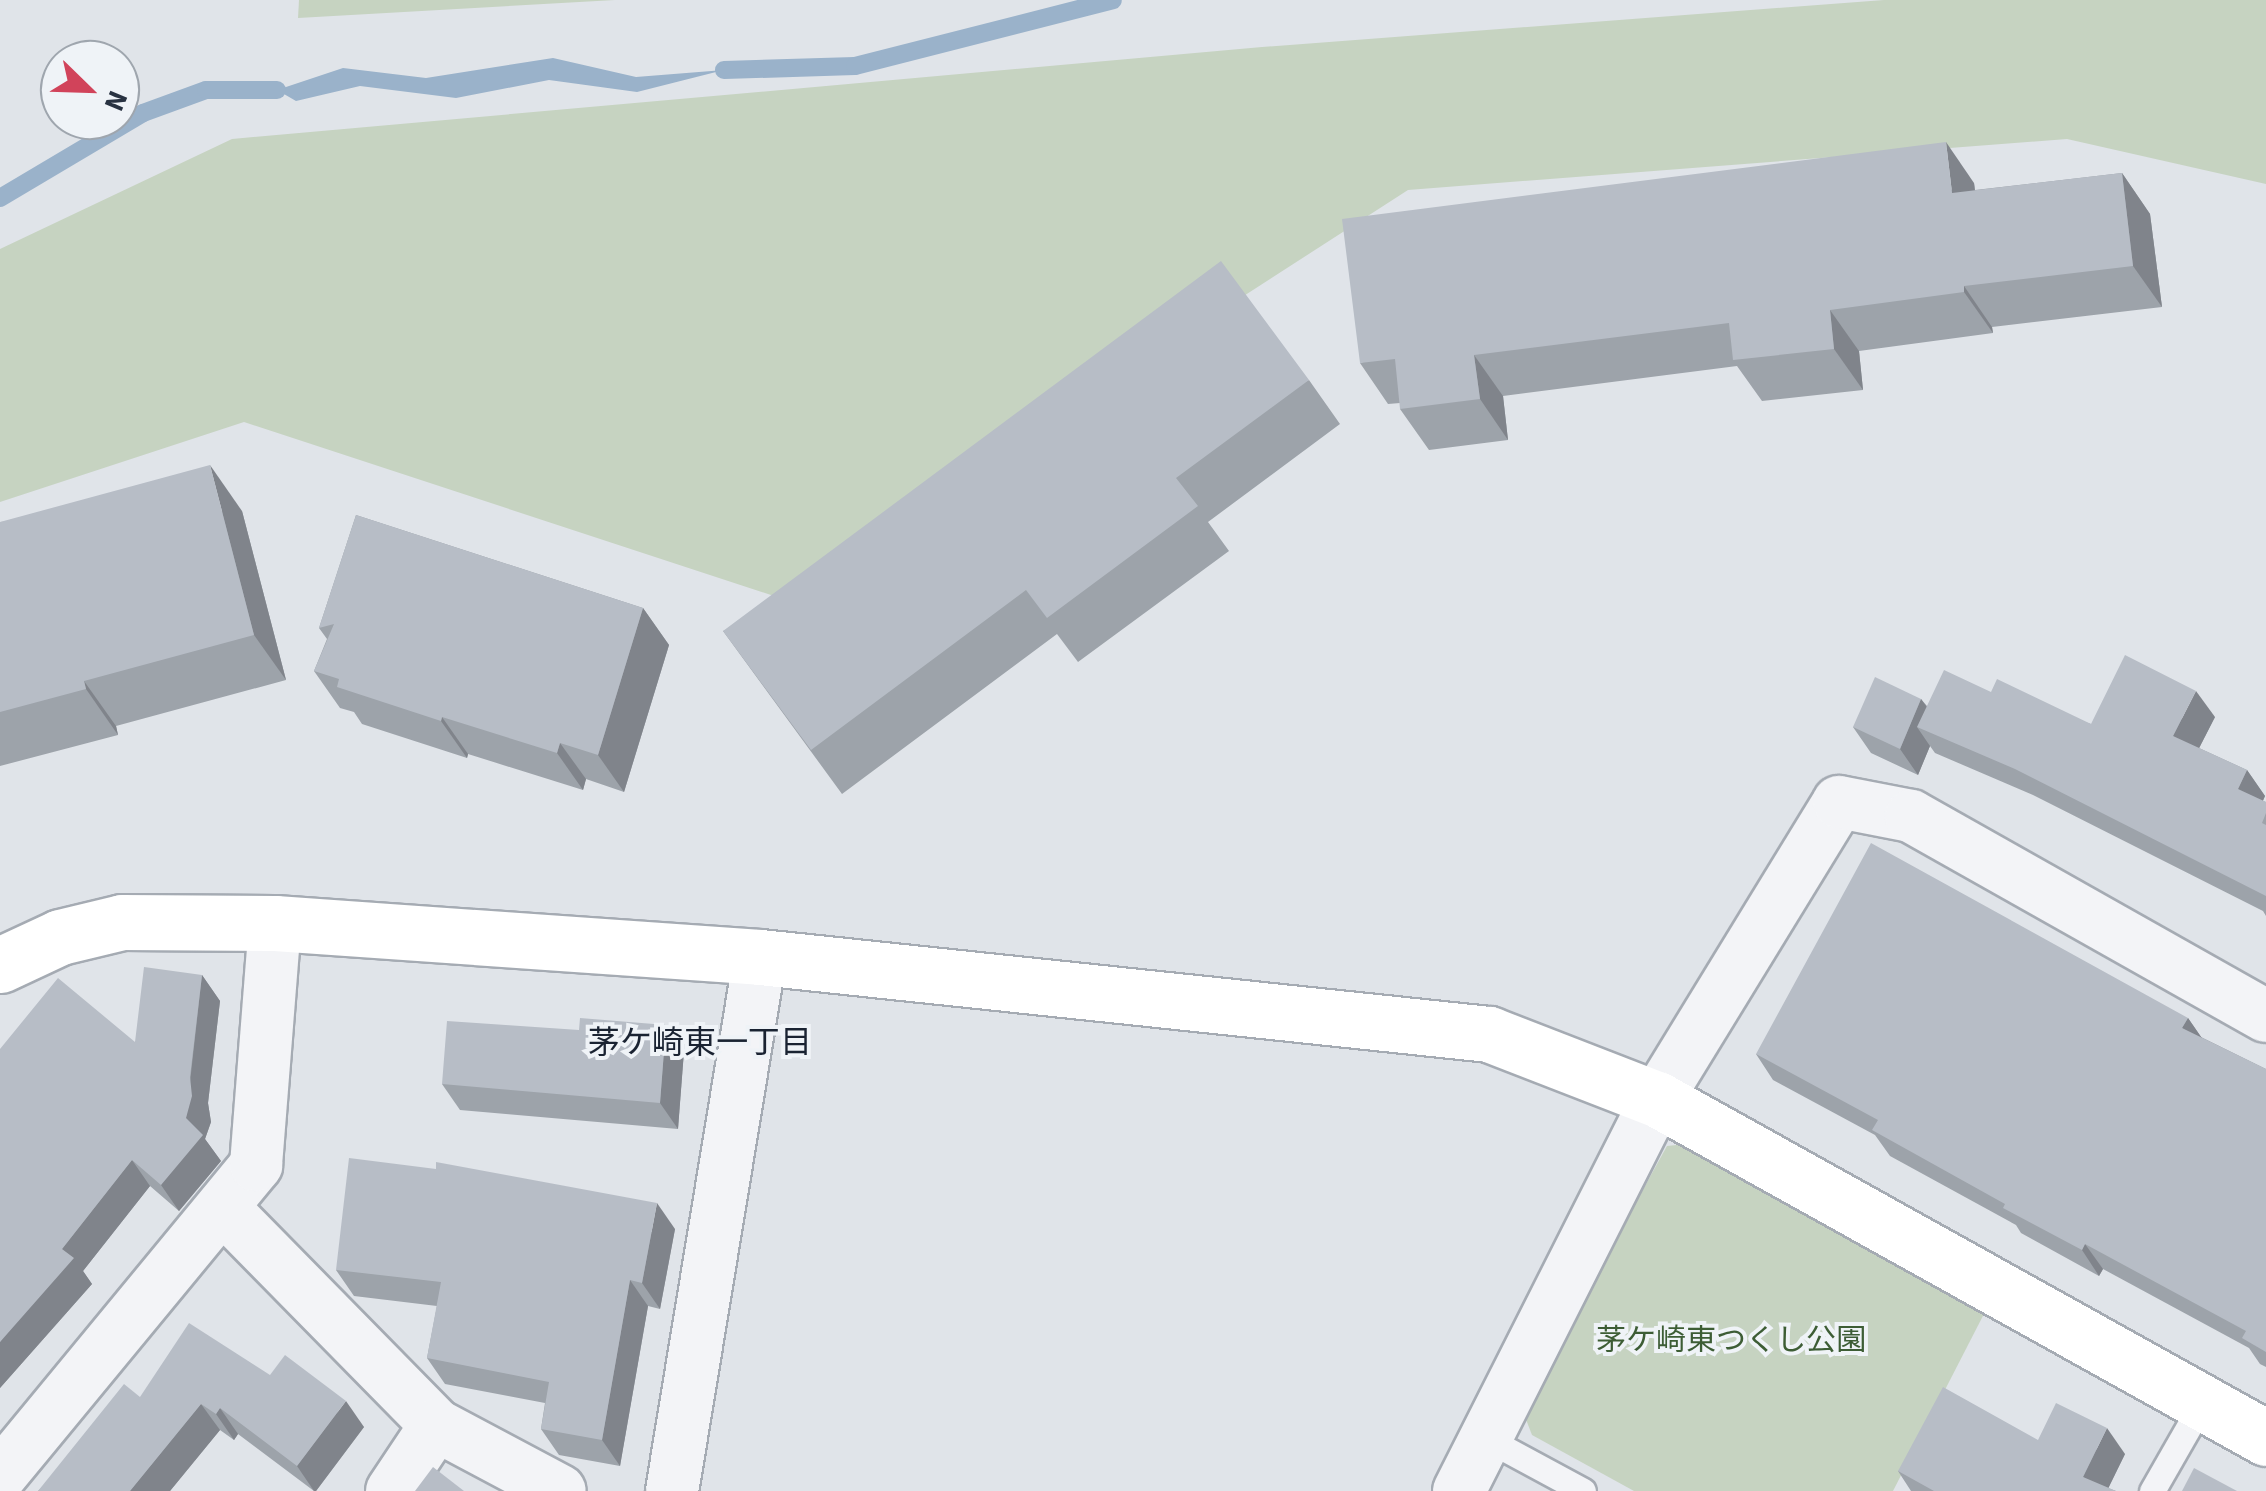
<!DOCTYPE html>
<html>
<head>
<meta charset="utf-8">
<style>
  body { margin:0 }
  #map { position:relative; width:2266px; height:1491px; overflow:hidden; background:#e0e4e9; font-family:"Source Sans 3","Noto Sans JP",sans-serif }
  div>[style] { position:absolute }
  .green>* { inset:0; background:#c6d3c1 }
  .water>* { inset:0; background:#9ab2ca }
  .stream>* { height:18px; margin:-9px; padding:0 9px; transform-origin:9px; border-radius:9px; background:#9ab2ca }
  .roads { filter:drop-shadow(2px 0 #a5abb3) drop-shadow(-2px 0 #a5abb3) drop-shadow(0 2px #a5abb3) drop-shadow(0 -2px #a5abb3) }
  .lane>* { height:25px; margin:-12.5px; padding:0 12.5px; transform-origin:12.5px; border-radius:12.5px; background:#f3f4f7 }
  .street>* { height:52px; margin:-26px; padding:0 26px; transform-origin:26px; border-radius:26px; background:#f3f4f7 }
  .secondary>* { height:55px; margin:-27.5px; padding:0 27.5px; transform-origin:27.5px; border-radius:27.5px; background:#fff }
  .wall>* { inset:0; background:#9da3aa }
  .shaded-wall>* { inset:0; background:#80848b }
  .building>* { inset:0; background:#b7bdc6 }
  span { translate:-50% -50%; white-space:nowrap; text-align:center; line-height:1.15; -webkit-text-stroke:8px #eff3f7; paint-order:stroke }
  .park-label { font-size:30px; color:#3d5d35 }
  .neighbourhood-label { font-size:32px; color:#1a2332 }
  .north { position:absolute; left:40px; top:40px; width:100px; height:100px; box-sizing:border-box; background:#eff3f7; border:2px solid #9fa6ae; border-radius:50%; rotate:113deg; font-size:28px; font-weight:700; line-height:40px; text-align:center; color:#283241 }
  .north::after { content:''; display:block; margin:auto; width:35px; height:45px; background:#d1435a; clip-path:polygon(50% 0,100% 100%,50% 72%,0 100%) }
</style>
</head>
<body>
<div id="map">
  <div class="green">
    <i style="clip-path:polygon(299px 0,615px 0,298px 18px)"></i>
    <i style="clip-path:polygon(1884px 0,2266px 0,2266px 184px,2067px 139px,1408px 190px,777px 597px,244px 422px,0 502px,0 249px,232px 139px,1262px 47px)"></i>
    <i style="clip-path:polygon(1686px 1144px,1986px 1310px,1893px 1491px,1634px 1491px,1532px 1435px,1522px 1409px,1667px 1146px)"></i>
  </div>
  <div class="water">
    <i style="clip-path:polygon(553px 58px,636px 77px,724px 70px,637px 92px,549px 80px,456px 98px,360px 86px,296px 101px,277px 90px,343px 68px,426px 78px)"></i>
  </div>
  <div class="stream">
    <i style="left:724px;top:70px;width:131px;rotate:-1.7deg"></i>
    <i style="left:855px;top:66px;width:266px;rotate:-14.3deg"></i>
    <i style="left:0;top:198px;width:166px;rotate:-30.7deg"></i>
    <i style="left:143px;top:113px;width:67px;rotate:-20.1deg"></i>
    <i style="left:206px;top:90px;width:71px"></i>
  </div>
  <div class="roads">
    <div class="lane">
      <i style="left:1487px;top:1439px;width:109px;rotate:28.4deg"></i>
      <i style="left:2152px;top:1491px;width:103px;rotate:-60.2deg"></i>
    </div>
    <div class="street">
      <i style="left:223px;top:1208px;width:304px;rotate:45.5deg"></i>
      <i style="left:436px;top:1425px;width:140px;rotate:28deg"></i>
      <i style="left:0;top:1476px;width:403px;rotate:-50.5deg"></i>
      <i style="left:256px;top:1165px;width:243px;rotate:-85.5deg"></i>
      <i style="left:392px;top:1491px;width:79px;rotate:-56.3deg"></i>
      <i style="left:672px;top:1491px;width:541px;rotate:-80.64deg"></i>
      <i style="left:1459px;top:1491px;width:439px;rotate:-63.2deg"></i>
      <i style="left:1657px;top:1099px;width:348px;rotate:-58.5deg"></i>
      <i style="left:1839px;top:802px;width:73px;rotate:11deg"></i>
      <i style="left:1911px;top:816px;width:407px;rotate:29.4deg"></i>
    </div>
    <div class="secondary">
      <i style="left:0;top:965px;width:66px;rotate:-25deg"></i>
      <i style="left:60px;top:937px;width:64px;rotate:-13.6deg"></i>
      <i style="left:122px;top:922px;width:153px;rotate:0.4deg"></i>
      <i style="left:275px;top:923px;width:486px;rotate:4deg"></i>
      <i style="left:760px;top:957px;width:733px;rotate:6.03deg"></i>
      <i style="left:1489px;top:1034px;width:180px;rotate:21.2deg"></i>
      <i style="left:1657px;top:1099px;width:697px;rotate:29.1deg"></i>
    </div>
  </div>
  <div class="wall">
    <i style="clip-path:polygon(2122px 173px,2150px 214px,2162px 307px,1992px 327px,1993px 333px,1859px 351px,1863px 390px,1762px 401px,1737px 366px,1503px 396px,1508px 440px,1429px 450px,1400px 409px,1400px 403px,1388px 404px,1360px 363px,1974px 183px,1975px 190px)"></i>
    <i style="clip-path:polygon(1309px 380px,1340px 424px,1208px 522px,1229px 551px,1078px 662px,1057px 634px,842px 794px,723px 631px)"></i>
    <i style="clip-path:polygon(242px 511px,286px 680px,116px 726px,118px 735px,0 766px,0 522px)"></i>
    <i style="clip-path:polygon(356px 515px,643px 608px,669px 645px,624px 792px,586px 779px,583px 790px,468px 754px,467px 758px,362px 724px,354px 712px,340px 708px,314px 671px,327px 639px,319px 628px)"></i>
    <i style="clip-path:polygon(1991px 692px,2091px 724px,2215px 717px,2199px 748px,2247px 770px,2265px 796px,2263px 801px,2266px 802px,2266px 916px,2263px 911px,2033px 795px,1935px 753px,1930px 746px,1918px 775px,1871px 753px,1853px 727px,1921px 699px,1927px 706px)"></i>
    <i style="clip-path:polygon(202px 975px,220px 1001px,208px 1103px,211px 1122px,205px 1139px,221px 1161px,179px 1211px,150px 1186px,83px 1271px,92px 1284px,0 1388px,0 1049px,135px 1042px)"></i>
    <i style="clip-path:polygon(2188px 1018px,2201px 1037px,2266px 1069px,2266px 1367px,2260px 1364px,2249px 1348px,2103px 1269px,2099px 1276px,2021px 1233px,2016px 1225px,1890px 1156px,1875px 1135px,1773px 1080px,1756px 1054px)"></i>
    <i style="clip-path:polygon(666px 1025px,684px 1051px,678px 1129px,460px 1110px,442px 1084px,579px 1030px)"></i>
    <i style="clip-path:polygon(675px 1229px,660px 1309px,648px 1306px,620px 1466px,559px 1455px,541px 1429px,545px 1403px,445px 1384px,427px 1358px,437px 1306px,354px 1296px,336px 1270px)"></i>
    <i style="clip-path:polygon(270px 1375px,364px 1427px,316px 1491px,314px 1491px,238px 1434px,234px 1440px,220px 1430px,170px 1491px,38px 1491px,140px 1397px)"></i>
    <i style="clip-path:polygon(2038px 1440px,2125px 1454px,2108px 1488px,2116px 1491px,1911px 1491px,1898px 1471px)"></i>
  </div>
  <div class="shaded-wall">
    <i style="clip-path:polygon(1946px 142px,1974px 183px,1980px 234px,1952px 193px)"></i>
    <i style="clip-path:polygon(2122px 173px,2150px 214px,2162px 307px,2133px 266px)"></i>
    <i style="clip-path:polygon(1964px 286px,1992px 327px,1993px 333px,1964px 292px)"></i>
    <i style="clip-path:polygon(1830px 310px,1859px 351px,1863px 390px,1834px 349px)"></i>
    <i style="clip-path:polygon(1474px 355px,1503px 396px,1508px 440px,1480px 399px)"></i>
    <i style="clip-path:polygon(210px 465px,242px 511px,286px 680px,254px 635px)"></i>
    <i style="clip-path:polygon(643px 608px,669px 645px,624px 792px,598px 755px)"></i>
    <i style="clip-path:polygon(84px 681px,116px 726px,118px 735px,86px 689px)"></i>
    <i style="clip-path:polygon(2196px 691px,2215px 717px,2192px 762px,2173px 736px)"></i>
    <i style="clip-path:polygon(1921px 699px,1940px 725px,1917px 727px,1930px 746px,1918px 775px,1900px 749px)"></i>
    <i style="clip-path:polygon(442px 717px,468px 754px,467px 758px,441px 721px)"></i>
    <i style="clip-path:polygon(560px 743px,586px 779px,583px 790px,557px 753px)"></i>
    <i style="clip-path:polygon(2247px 770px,2265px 796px,2256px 815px,2238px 789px)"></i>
    <i style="clip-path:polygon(202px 975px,220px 1001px,208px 1103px,211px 1122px,205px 1139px,221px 1161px,179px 1211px,161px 1185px,186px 1118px)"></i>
    <i style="clip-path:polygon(2188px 1018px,2206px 1044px,2182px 1028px)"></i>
    <i style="clip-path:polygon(666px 1025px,684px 1051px,678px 1129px,660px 1103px)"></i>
    <i style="clip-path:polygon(132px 1160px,150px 1186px,83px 1271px,92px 1284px,0 1388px,0 1342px,62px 1249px)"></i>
    <i style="clip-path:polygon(657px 1203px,675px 1229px,660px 1309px,642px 1283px)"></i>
    <i style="clip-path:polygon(2085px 1244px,2103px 1269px,2099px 1276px,2082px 1250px)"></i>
    <i style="clip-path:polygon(630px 1280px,648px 1306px,620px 1466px,602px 1440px)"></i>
    <i style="clip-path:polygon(346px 1401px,364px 1427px,316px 1491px,314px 1491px,297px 1466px)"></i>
    <i style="clip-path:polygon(201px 1404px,220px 1430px,170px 1491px,130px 1491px)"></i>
    <i style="clip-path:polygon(220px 1408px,238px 1434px,234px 1440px,216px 1414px)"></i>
    <i style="clip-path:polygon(2107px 1428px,2125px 1454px,2107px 1491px,2083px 1477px)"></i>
  </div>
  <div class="building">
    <i style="clip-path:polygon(1946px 142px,1952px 193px,2122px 173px,2133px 266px,1964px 286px,1964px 292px,1830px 310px,1834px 349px,1733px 360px,1729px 323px,1474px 355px,1480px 399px,1400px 409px,1395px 359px,1360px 363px,1342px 219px)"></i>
    <i style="clip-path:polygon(1221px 261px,1309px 380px,1176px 478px,1198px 506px,1047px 618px,1026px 590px,811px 750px,723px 631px)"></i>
    <i style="clip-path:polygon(210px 465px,254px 635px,84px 681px,86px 689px,0 712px,0 522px)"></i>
    <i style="clip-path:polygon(356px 515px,643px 608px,598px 755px,560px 743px,557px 753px,442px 717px,441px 721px,337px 687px,339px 679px,314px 671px,334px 624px,319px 628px)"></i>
    <i style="clip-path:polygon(2125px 655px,2196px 691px,2173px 736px,2247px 770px,2238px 789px,2266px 802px,2266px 813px,2262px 823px,2266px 825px,2266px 896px,2015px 769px,1917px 727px,1944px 670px,1991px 692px,1997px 679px,2091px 724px)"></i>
    <i style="clip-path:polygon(1875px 677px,1921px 699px,1900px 749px,1853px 727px)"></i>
    <i style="clip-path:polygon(1871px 843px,2188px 1018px,2182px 1028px,2266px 1069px,2266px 1352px,2242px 1338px,2246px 1331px,2085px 1244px,2082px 1250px,2003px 1208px,2005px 1204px,1872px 1130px,1878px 1120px,1756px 1054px)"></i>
    <i style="clip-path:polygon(144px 967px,202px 975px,190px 1077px,192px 1096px,186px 1118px,203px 1135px,161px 1185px,132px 1160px,62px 1249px,74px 1258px,0 1342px,0 1049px,58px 978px,135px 1042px)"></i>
    <i style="clip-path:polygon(580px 1018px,666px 1025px,660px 1103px,442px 1084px,447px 1021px,579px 1030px)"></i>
    <i style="clip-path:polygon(349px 1158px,436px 1169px,436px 1162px,657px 1203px,642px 1283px,630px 1280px,602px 1440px,541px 1429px,549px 1382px,427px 1358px,441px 1282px,336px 1270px)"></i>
    <i style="clip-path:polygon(189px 1323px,270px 1375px,285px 1355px,346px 1401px,297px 1466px,220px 1408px,216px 1414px,201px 1404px,130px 1491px,38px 1491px,124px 1384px,140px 1397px)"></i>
    <i style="clip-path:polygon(1943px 1387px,2038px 1440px,2056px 1403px,2107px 1428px,2083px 1477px,2116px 1491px,1934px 1491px,1898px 1471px)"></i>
    <i style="clip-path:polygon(433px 1467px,464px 1491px,415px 1491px)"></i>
    <i style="clip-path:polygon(2194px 1468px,2237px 1491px,2182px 1491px)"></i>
  </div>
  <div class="park-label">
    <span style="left:1731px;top:1341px">茅ケ崎東つくし公園</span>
  </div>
  <div class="neighbourhood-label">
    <span style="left:700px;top:1043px">茅ケ崎東一丁目</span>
  </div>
  <div class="north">N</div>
</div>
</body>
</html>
